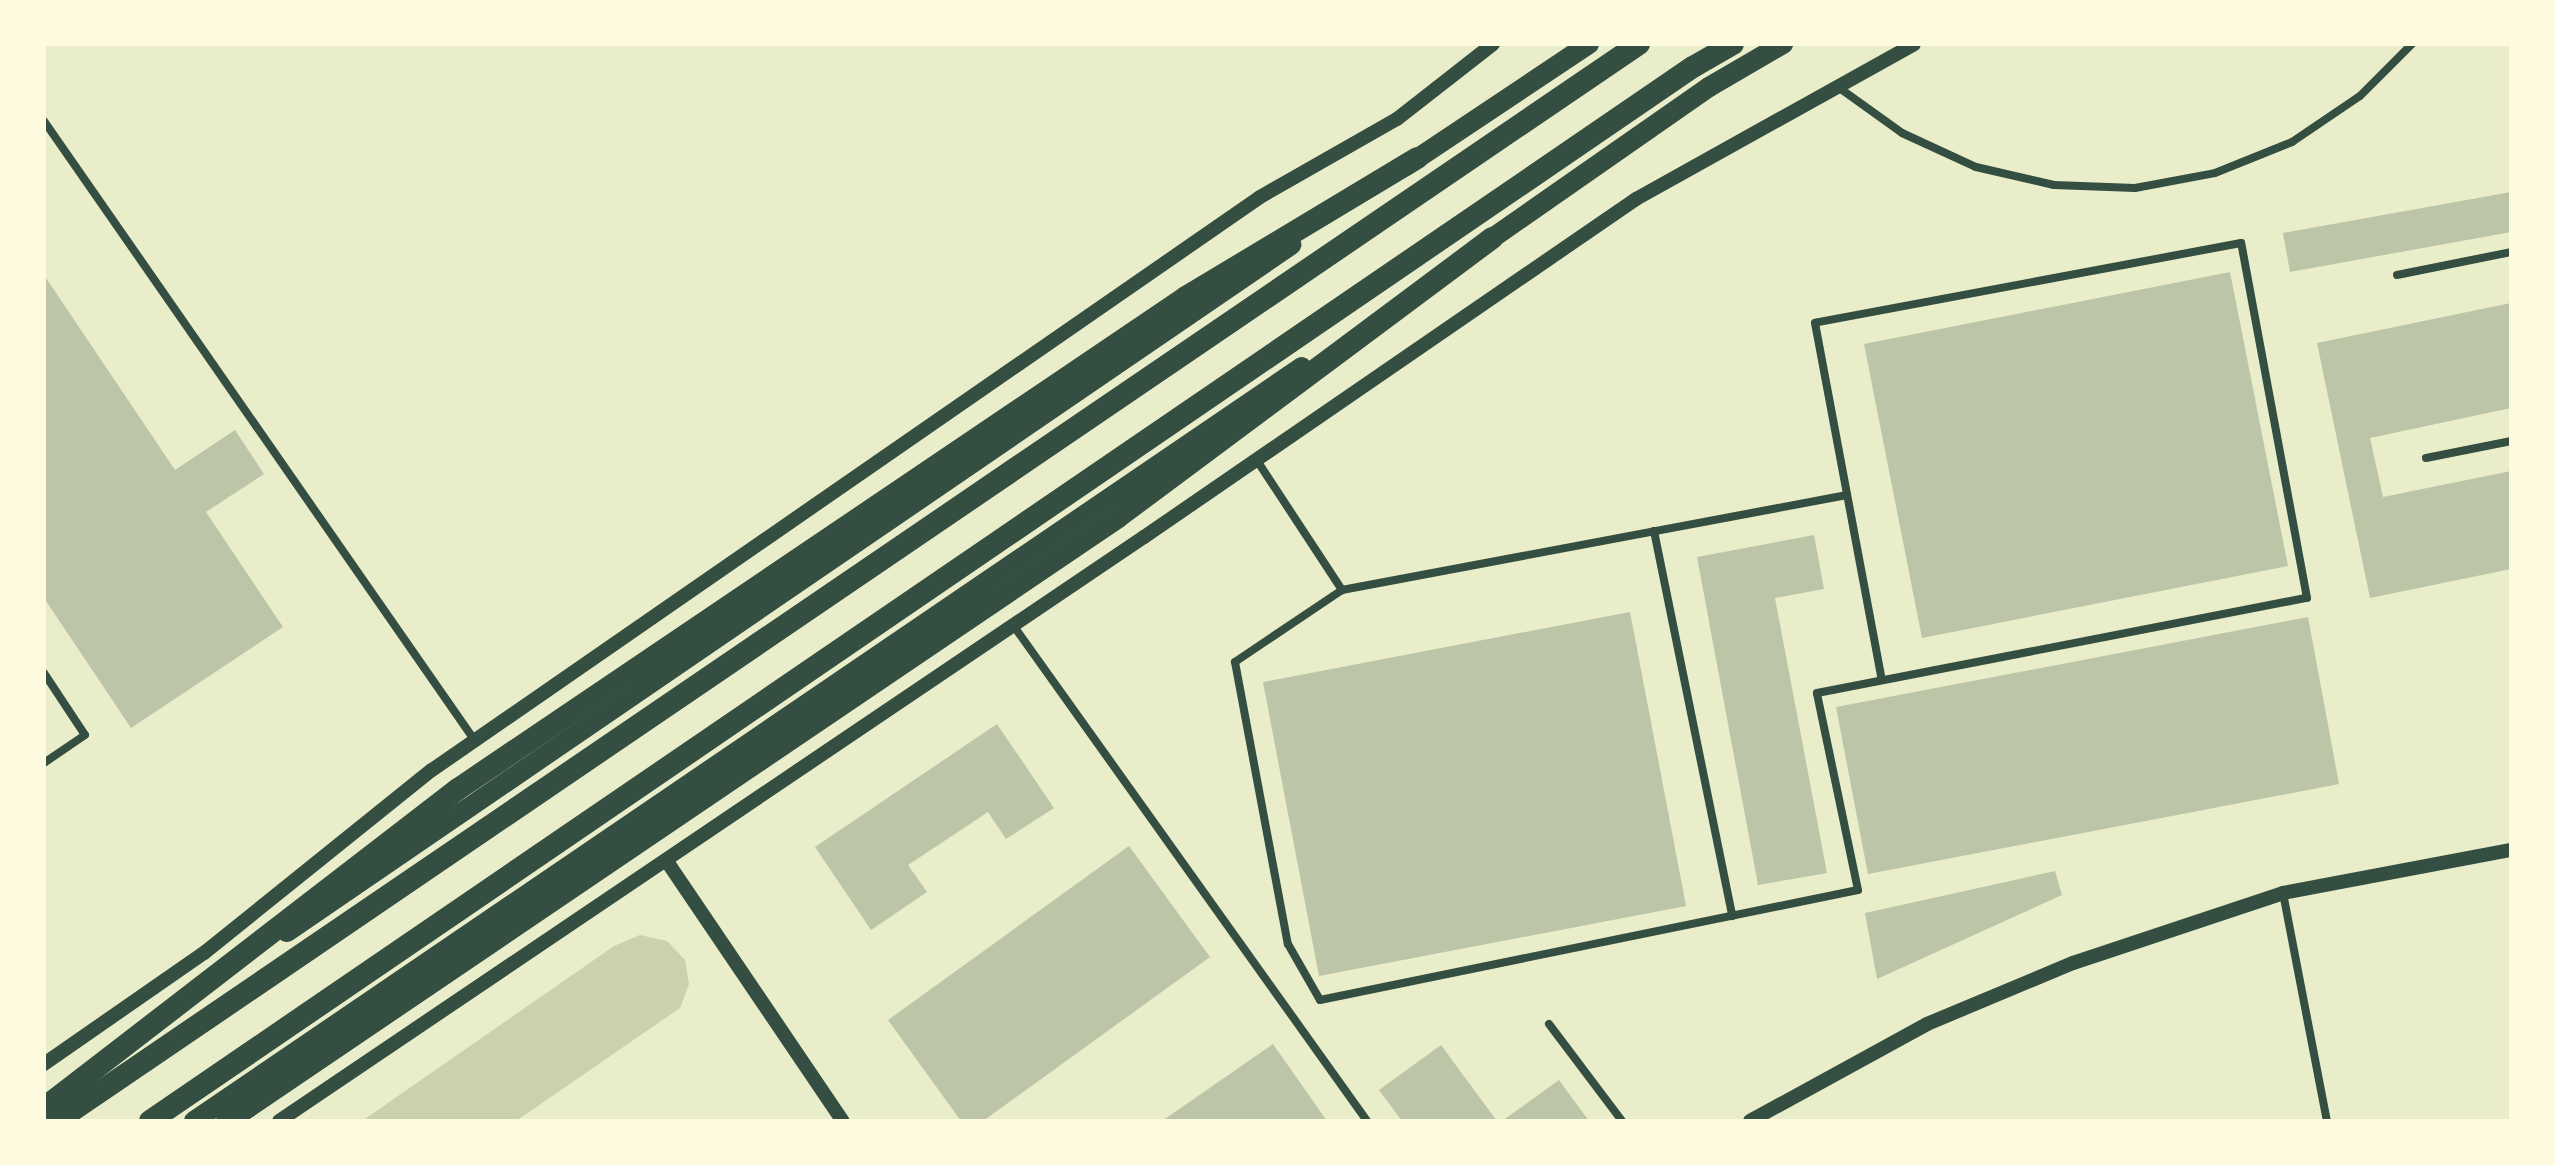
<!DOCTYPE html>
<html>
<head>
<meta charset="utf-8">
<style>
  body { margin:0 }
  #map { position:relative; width:2555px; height:1165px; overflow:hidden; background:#e9edc9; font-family:"PT Sans",sans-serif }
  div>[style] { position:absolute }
  .green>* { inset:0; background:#cad2ad }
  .building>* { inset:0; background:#bcc5a7 }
  .minor>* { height:8px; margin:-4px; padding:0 4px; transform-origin:4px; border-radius:4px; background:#344e41 }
  .tertiary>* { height:14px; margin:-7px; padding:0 7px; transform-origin:7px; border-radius:7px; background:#344e41 }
  .primary>* { height:20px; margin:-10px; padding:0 10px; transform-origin:10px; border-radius:10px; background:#344e41 }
  .trunk>* { height:22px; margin:-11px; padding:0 11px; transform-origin:11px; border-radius:11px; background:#344e41 }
  span { translate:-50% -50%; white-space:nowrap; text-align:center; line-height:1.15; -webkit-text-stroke:7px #fefae0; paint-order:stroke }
  .frame { position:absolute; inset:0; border:46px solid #fefae0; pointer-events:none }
</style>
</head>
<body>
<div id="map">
  <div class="green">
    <i style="clip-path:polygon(640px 935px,667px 941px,685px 960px,689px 984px,680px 1008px,516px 1121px,362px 1121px,614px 946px)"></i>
  </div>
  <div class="building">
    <i style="clip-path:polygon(2511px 192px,2511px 232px,2290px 272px,2283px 233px)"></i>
    <i style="clip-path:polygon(2230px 272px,2288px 566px,1922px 638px,1864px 344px)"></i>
    <i style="clip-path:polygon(44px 275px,175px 470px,235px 430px,264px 474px,206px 512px,283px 627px,131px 728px,44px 598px)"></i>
    <i style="clip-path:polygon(2511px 303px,2511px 408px,2370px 438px,2383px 497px,2511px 471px,2511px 569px,2370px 598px,2317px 343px)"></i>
    <i style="clip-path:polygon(1814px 535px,1824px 589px,1775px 598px,1827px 873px,1758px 885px,1697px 557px)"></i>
    <i style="clip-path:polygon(1630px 612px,1686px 906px,1319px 976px,1263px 682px)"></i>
    <i style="clip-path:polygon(2308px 617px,2339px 784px,1868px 874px,1836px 707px)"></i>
    <i style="clip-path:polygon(997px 724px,1054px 808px,1006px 839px,988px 812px,908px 865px,927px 892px,871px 930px,815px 847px)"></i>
    <i style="clip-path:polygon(1129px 846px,1210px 957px,983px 1121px,961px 1121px,888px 1020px)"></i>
    <i style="clip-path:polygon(2055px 871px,2062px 895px,1877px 979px,1865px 913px)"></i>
    <i style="clip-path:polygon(1273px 1044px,1327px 1121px,1162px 1121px)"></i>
    <i style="clip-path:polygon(1441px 1045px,1497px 1121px,1402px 1121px,1379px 1090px)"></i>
    <i style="clip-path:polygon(1559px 1080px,1589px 1121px,1502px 1121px)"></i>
  </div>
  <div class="minor">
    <i style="left:1838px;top:87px;width:79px;rotate:35.7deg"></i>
    <i style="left:1902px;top:133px;width:81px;rotate:24.7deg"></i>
    <i style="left:1976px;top:167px;width:80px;rotate:13deg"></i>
    <i style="left:2054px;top:185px;width:81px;rotate:2.1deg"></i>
    <i style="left:2135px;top:188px;width:81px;rotate:-10.6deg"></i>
    <i style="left:2215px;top:173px;width:83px;rotate:-21.9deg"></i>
    <i style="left:2292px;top:142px;width:82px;rotate:-34.1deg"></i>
    <i style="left:2360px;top:96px;width:74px;rotate:-45deg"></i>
    <i style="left:44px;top:121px;width:755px;rotate:55.19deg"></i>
    <i style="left:2397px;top:275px;width:116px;rotate:-11.4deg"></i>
    <i style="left:2426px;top:458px;width:87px;rotate:-11.3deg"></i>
    <i style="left:1256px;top:459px;width:157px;rotate:56.7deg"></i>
    <i style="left:1847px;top:495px;width:514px;rotate:169.35deg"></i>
    <i style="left:1342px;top:590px;width:129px;rotate:146.1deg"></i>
    <i style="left:1235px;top:662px;width:287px;rotate:79.4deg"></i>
    <i style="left:1288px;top:944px;width:64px;rotate:60.3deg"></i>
    <i style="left:1320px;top:1000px;width:549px;rotate:-11.56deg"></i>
    <i style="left:1858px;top:890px;width:201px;rotate:-101.8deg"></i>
    <i style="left:1817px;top:693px;width:499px;rotate:-11deg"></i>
    <i style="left:2307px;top:598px;width:361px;rotate:-100.5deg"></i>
    <i style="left:2241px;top:243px;width:433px;rotate:169.4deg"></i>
    <i style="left:1815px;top:323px;width:363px;rotate:79.4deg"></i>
    <i style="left:1654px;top:531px;width:393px;rotate:78.5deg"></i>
    <i style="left:1013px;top:625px;width:609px;rotate:54.48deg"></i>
    <i style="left:44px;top:673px;width:74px;rotate:56.5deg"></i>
    <i style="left:85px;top:735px;width:50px;rotate:145.7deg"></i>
    <i style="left:2283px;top:893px;width:232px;rotate:79.1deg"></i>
    <i style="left:1549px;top:1024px;width:121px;rotate:53deg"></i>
  </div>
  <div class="tertiary">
    <i style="left:666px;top:860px;width:315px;rotate:55.9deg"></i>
    <i style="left:44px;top:1064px;width:195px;rotate:-34.8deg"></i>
    <i style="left:204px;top:953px;width:292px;rotate:-38.8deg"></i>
    <i style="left:432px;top:770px;width:1007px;rotate:-34.68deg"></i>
    <i style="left:1260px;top:197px;width:158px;rotate:-29.7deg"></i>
    <i style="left:1397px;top:119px;width:122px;rotate:-38deg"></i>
    <i style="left:279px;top:1121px;width:1044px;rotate:-34.03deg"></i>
    <i style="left:1144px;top:537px;width:597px;rotate:-34.49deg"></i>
    <i style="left:1636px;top:199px;width:318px;rotate:-29.1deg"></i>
    <i style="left:1750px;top:1121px;width:202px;rotate:-28.7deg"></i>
    <i style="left:1927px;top:1024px;width:158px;rotate:-22.7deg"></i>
    <i style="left:2073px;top:963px;width:221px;rotate:-18.4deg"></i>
    <i style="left:2283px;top:893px;width:232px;rotate:-10.7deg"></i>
  </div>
  <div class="primary">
    <i style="left:1406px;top:166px;width:220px;rotate:-33.7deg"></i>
    <i style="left:1481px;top:246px;width:278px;rotate:-34.9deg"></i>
    <i style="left:1709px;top:87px;width:86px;rotate:-30.2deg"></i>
    <i style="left:287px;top:932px;width:1217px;rotate:-34.38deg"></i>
    <i style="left:194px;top:1121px;width:1340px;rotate:-34.24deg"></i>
  </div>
  <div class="trunk">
    <i style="left:44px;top:1108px;width:523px;rotate:-37.62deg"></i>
    <i style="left:458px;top:789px;width:879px;rotate:-34.05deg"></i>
    <i style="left:1186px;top:297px;width:270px;rotate:-31deg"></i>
    <i style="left:57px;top:1121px;width:1914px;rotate:-34.25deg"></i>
    <i style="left:150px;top:1121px;width:1869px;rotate:-34.34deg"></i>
    <i style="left:1693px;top:67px;width:46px;rotate:-29.9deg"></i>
    <i style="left:227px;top:1121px;width:1076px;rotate:-34.13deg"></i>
    <i style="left:1118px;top:517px;width:467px;rotate:-36.7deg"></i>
  </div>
  <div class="frame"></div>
</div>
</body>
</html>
